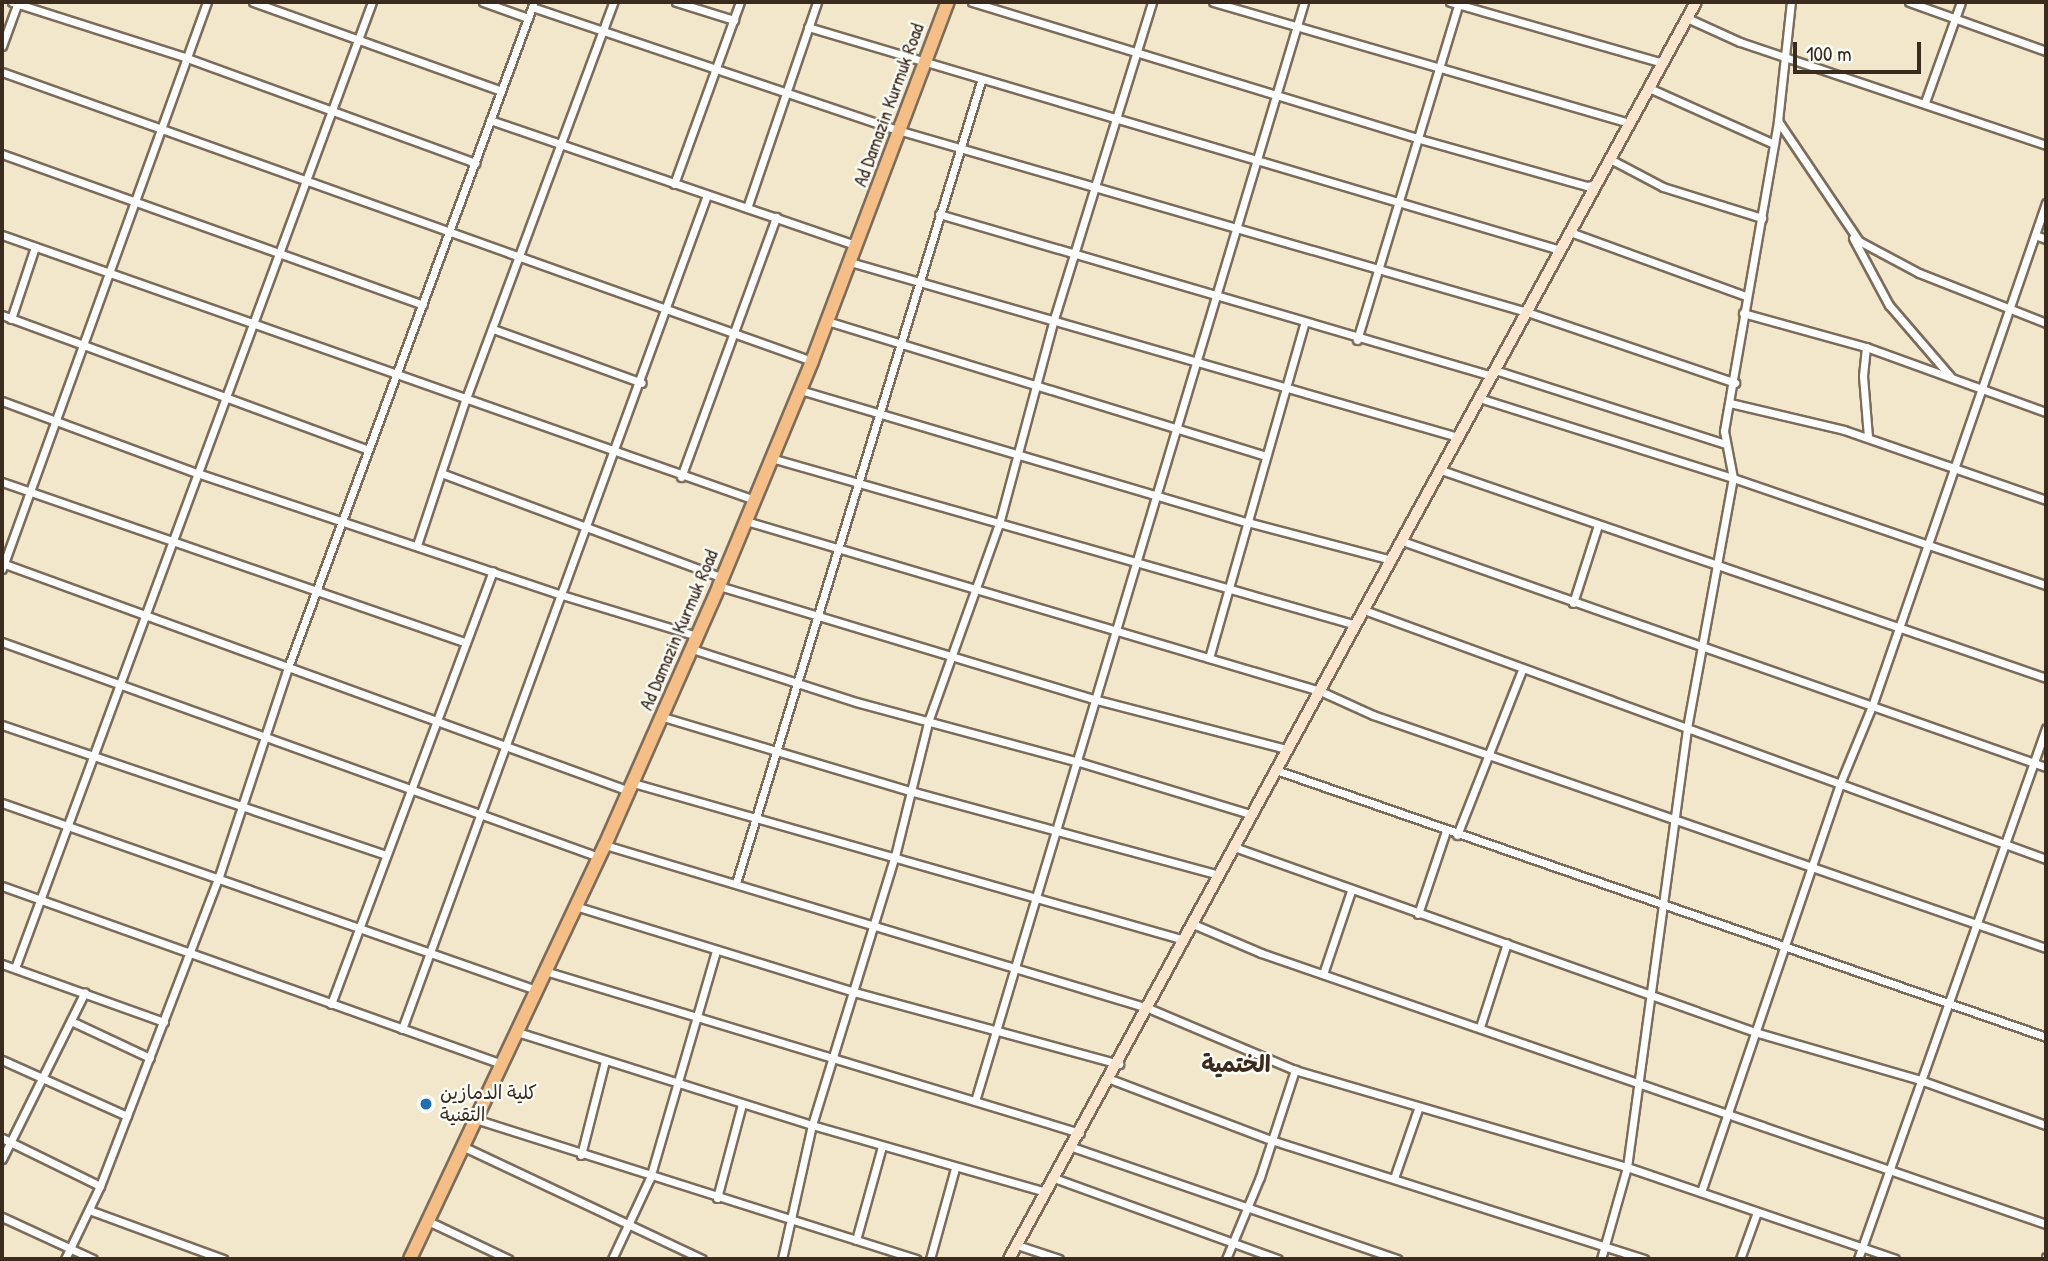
<!DOCTYPE html>
<html>
<head>
<meta charset="utf-8">
<style>
  body { margin:0 }
  #map { position:relative; width:2048px; height:1261px; overflow:hidden; background:#f2e6cb; font-family:"Patrick Hand","Playpen Sans Arabic",sans-serif }
  div>[style] { position:absolute }
  .roads { filter:drop-shadow(2px 0 #7b6c5b) drop-shadow(-2px 0 #7b6c5b) drop-shadow(0 2px #7b6c5b) drop-shadow(0 -2px #7b6c5b) }
  .street>* { height:7px; margin:-3.5px; padding:0 3.5px; transform-origin:3.5px; border-radius:3.5px; background:#fff }
  .secondary>* { height:10px; margin:-5px; padding:0 5px; transform-origin:5px; border-radius:5px; background:#fbe5cf }
  .highway>* { height:12px; margin:-6px; padding:0 6px; transform-origin:6px; border-radius:6px; background:#f6be87 }
  .dots>* { width:19px; height:19px; translate:-50% -50%; box-sizing:border-box; border:4px solid #fdfcf7; border-radius:50% }
  span { translate:-50% -50%; white-space:nowrap; text-align:center; line-height:1.15; -webkit-text-stroke:5px #fdfcf7; paint-order:stroke }
  .street-label { font-size:19px; color:#3b2a1e }
  .poi-label { font-size:19px; color:#3b2a1e }
  .left { translate:0 -50%; text-align:left }
  .quarter-label { font-size:23px; color:#3b2a1e; font-weight:700 }
  .frame { position:absolute; inset:0; border:4px solid #3b2a1e; pointer-events:none }
  .scale { position:absolute; left:1793px; top:42px; width:128px; height:32px; box-sizing:border-box; border:4px solid #3b2a1e; border-top:0; padding-left:9px; font-size:21px; line-height:24px; white-space:nowrap; color:#3b2a1e; -webkit-text-stroke:5px #fdfcf7; paint-order:stroke }
</style>
</head>
<body>
<div id="map">
  <div class="roads">
    <div class="street">
      <i style="left:12px;top:2px;width:184px;rotate:17.7deg"></i>
      <i style="left:187px;top:58px;width:307px;rotate:20deg"></i>
      <i style="left:253px;top:2px;width:263px;rotate:19.7deg"></i>
      <i style="left:483px;top:2px;width:48px;rotate:19.6deg"></i>
      <i style="left:676px;top:2px;width:61px;rotate:17.2deg"></i>
      <i style="left:972px;top:2px;width:464px;rotate:17deg"></i>
      <i style="left:1416px;top:138px;width:178px;rotate:15.7deg"></i>
      <i style="left:1587px;top:186px;width:10px;rotate:-11deg"></i>
      <i style="left:1213px;top:2px;width:434px;rotate:16.2deg"></i>
      <i style="left:1450px;top:2px;width:222px;rotate:16deg"></i>
      <i style="left:1909px;top:2px;width:145px;rotate:19.7deg"></i>
      <i style="left:532px;top:7px;width:389px;rotate:18.6deg"></i>
      <i style="left:901px;top:131px;width:652px;rotate:16.13deg"></i>
      <i style="left:1527px;top:312px;width:220px;rotate:18.8deg"></i>
      <i style="left:1687px;top:18px;width:58px;rotate:24.4deg"></i>
      <i style="left:1740px;top:42px;width:323px;rotate:18.6deg"></i>
      <i style="left:808px;top:27px;width:784px;rotate:16.52deg"></i>
      <i style="left:2px;top:46px;width:47px;rotate:-70deg"></i>
      <i style="left:2px;top:72px;width:860px;rotate:19.64deg"></i>
      <i style="left:1649px;top:88px;width:137px;rotate:24.1deg"></i>
      <i style="left:1925px;top:102px;width:106px;rotate:-70.2deg"></i>
      <i style="left:490px;top:120px;width:387px;rotate:18.9deg"></i>
      <i style="left:1778px;top:121px;width:145px;rotate:56deg"></i>
      <i style="left:1859px;top:241px;width:68px;rotate:28.1deg"></i>
      <i style="left:1919px;top:273px;width:136px;rotate:21.5deg"></i>
      <i style="left:2px;top:154px;width:447px;rotate:19.7deg"></i>
      <i style="left:1610px;top:159px;width:60px;rotate:27.8deg"></i>
      <i style="left:1663px;top:187px;width:104px;rotate:17.4deg"></i>
      <i style="left:674px;top:184px;width:194px;rotate:-70.1deg"></i>
      <i style="left:747px;top:208px;width:218px;rotate:-71.2deg"></i>
      <i style="left:939px;top:214px;width:576px;rotate:16.33deg"></i>
      <i style="left:1570px;top:232px;width:187px;rotate:20deg"></i>
      <i style="left:2px;top:235px;width:798px;rotate:19.39deg"></i>
      <i style="left:2035px;top:235px;width:12px;rotate:20deg"></i>
      <i style="left:1853px;top:238px;width:76px;rotate:61.8deg"></i>
      <i style="left:1889px;top:305px;width:94px;rotate:49.3deg"></i>
      <i style="left:850px;top:262px;width:633px;rotate:16.06deg"></i>
      <i style="left:1743px;top:313px;width:128px;rotate:15.5deg"></i>
      <i style="left:1866px;top:347px;width:191px;rotate:19.9deg"></i>
      <i style="left:2px;top:315px;width:390px;rotate:20.2deg"></i>
      <i style="left:11px;top:319px;width:76px;rotate:-71.6deg"></i>
      <i style="left:827px;top:321px;width:459px;rotate:17.1deg"></i>
      <i style="left:493px;top:329px;width:158px;rotate:19.9deg"></i>
      <i style="left:1357px;top:340px;width:353px;rotate:-73.2deg"></i>
      <i style="left:1866px;top:347px;width:29px;rotate:96deg"></i>
      <i style="left:1863px;top:376px;width:61px;rotate:85.3deg"></i>
      <i style="left:1495px;top:370px;width:242px;rotate:17.8deg"></i>
      <i style="left:800px;top:390px;width:466px;rotate:16.5deg"></i>
      <i style="left:1247px;top:522px;width:150px;rotate:14.7deg"></i>
      <i style="left:1479px;top:398px;width:266px;rotate:17.5deg"></i>
      <i style="left:1733px;top:478px;width:331px;rotate:18.9deg"></i>
      <i style="left:2px;top:401px;width:208px;rotate:20.3deg"></i>
      <i style="left:197px;top:473px;width:385px;rotate:18.5deg"></i>
      <i style="left:562px;top:595px;width:141px;rotate:16.9deg"></i>
      <i style="left:1730px;top:403px;width:117px;rotate:13.3deg"></i>
      <i style="left:1844px;top:430px;width:214px;rotate:19.1deg"></i>
      <i style="left:771px;top:458px;width:608px;rotate:15.93deg"></i>
      <i style="left:1441px;top:470px;width:640px;rotate:18.97deg"></i>
      <i style="left:441px;top:473px;width:301px;rotate:20.4deg"></i>
      <i style="left:681px;top:477px;width:277px;rotate:-69.9deg"></i>
      <i style="left:2px;top:482px;width:491px;rotate:19.1deg"></i>
      <i style="left:746px;top:521px;width:599px;rotate:16.5deg"></i>
      <i style="left:1320px;top:691px;width:58px;rotate:24.4deg"></i>
      <i style="left:1373px;top:715px;width:712px;rotate:19.1deg"></i>
      <i style="left:1402px;top:541px;width:683px;rotate:19.34deg"></i>
      <i style="left:417px;top:545px;width:152px;rotate:-71.6deg"></i>
      <i style="left:465px;top:401px;width:426px;rotate:-69.6deg"></i>
      <i style="left:2px;top:563px;width:667px;rotate:19.98deg"></i>
      <i style="left:2px;top:569px;width:603px;rotate:-70.12deg"></i>
      <i style="left:719px;top:586px;width:395px;rotate:16.8deg"></i>
      <i style="left:1097px;top:700px;width:195px;rotate:14.5deg"></i>
      <i style="left:1573px;top:603px;width:82px;rotate:-72.2deg"></i>
      <i style="left:1364px;top:610px;width:726px;rotate:20.06deg"></i>
      <i style="left:2px;top:642px;width:635px;rotate:19.81deg"></i>
      <i style="left:692px;top:649px;width:172px;rotate:17.9deg"></i>
      <i style="left:856px;top:702px;width:231px;rotate:15.1deg"></i>
      <i style="left:1079px;top:762px;width:179px;rotate:16.9deg"></i>
      <i style="left:1209px;top:658px;width:347px;rotate:-74.1deg"></i>
      <i style="left:663px;top:717px;width:258px;rotate:16.7deg"></i>
      <i style="left:910px;top:791px;width:320px;rotate:15.2deg"></i>
      <i style="left:2px;top:725px;width:404px;rotate:18.7deg"></i>
      <i style="left:1276px;top:770px;width:815px;rotate:19.12deg"></i>
      <i style="left:633px;top:783px;width:573px;rotate:15.9deg"></i>
      <i style="left:2px;top:803px;width:566px;rotate:19.3deg"></i>
      <i style="left:1457px;top:835px;width:177px;rotate:-68.5deg"></i>
      <i style="left:605px;top:845px;width:567px;rotate:16.71deg"></i>
      <i style="left:1148px;top:1008px;width:160px;rotate:22.9deg"></i>
      <i style="left:1295px;top:1070px;width:346px;rotate:16.3deg"></i>
      <i style="left:1627px;top:1167px;width:283px;rotate:18.9deg"></i>
      <i style="left:1234px;top:847px;width:553px;rotate:19.55deg"></i>
      <i style="left:1755px;top:1032px;width:172px;rotate:16.2deg"></i>
      <i style="left:1920px;top:1080px;width:134px;rotate:19.7deg"></i>
      <i style="left:736px;top:883px;width:839px;rotate:-73.01deg"></i>
      <i style="left:2px;top:886px;width:531px;rotate:19.6deg"></i>
      <i style="left:575px;top:906px;width:292px;rotate:17.1deg"></i>
      <i style="left:854px;top:992px;width:275px;rotate:15.2deg"></i>
      <i style="left:1418px;top:914px;width:88px;rotate:-71.4deg"></i>
      <i style="left:1193px;top:924px;width:74px;rotate:23.1deg"></i>
      <i style="left:1261px;top:953px;width:830px;rotate:19.05deg"></i>
      <i style="left:2px;top:964px;width:172px;rotate:19.7deg"></i>
      <i style="left:15px;top:968px;width:1030px;rotate:-69.72deg"></i>
      <i style="left:545px;top:971px;width:559px;rotate:16.85deg"></i>
      <i style="left:1323px;top:974px;width:88px;rotate:-71.4deg"></i>
      <i style="left:331px;top:1004px;width:462px;rotate:-69.5deg"></i>
      <i style="left:71px;top:1021px;width:87px;rotate:25.1deg"></i>
      <i style="left:1480px;top:1027px;width:88px;rotate:-72.2deg"></i>
      <i style="left:402px;top:1029px;width:888px;rotate:-69.91deg"></i>
      <i style="left:517px;top:1032px;width:309px;rotate:17.5deg"></i>
      <i style="left:812px;top:1125px;width:243px;rotate:16deg"></i>
      <i style="left:2px;top:1060px;width:137px;rotate:24.1deg"></i>
      <i style="left:1110px;top:1079px;width:172px;rotate:20.8deg"></i>
      <i style="left:1271px;top:1140px;width:392px;rotate:17.7deg"></i>
      <i style="left:975px;top:1101px;width:1147px;rotate:-73.33deg"></i>
      <i style="left:475px;top:1119px;width:463px;rotate:17.6deg"></i>
      <i style="left:2px;top:1138px;width:109px;rotate:26.1deg"></i>
      <i style="left:462px;top:1146px;width:265px;rotate:25.2deg"></i>
      <i style="left:1072px;top:1147px;width:344px;rotate:19deg"></i>
      <i style="left:581px;top:1155px;width:97px;rotate:-75.7deg"></i>
      <i style="left:2px;top:1159px;width:186px;rotate:-63.6deg"></i>
      <i style="left:1054px;top:1178px;width:238px;rotate:19.9deg"></i>
      <i style="left:1394px;top:1178px;width:73px;rotate:-70.8deg"></i>
      <i style="left:1701px;top:1192px;width:429px;rotate:-71.2deg"></i>
      <i style="left:1839px;top:786px;width:87px;rotate:-67.6deg"></i>
      <i style="left:1872px;top:706px;width:532px;rotate:-70.92deg"></i>
      <i style="left:717px;top:1198px;width:97px;rotate:-75.1deg"></i>
      <i style="left:89px;top:1210px;width:143px;rotate:20.1deg"></i>
      <i style="left:2px;top:1217px;width:100px;rotate:24.8deg"></i>
      <i style="left:428px;top:1221px;width:89px;rotate:25.4deg"></i>
      <i style="left:856px;top:1240px;width:98px;rotate:-74.5deg"></i>
      <i style="left:1017px;top:1245px;width:44px;rotate:18.4deg"></i>
      <i style="left:65px;top:1259px;width:81px;rotate:-64.4deg"></i>
      <i style="left:100px;top:1186px;width:332px;rotate:-69deg"></i>
      <i style="left:219px;top:876px;width:217px;rotate:-71.7deg"></i>
      <i style="left:287px;top:670px;width:712px;rotate:-69.71deg"></i>
      <i style="left:612px;top:1259px;width:89px;rotate:-64.9deg"></i>
      <i style="left:650px;top:1178px;width:236px;rotate:-73.8deg"></i>
      <i style="left:782px;top:1259px;width:137px;rotate:-77.4deg"></i>
      <i style="left:812px;top:1125px;width:282px;rotate:-72.9deg"></i>
      <i style="left:895px;top:856px;width:141px;rotate:-76.1deg"></i>
      <i style="left:929px;top:719px;width:207px;rotate:-70.3deg"></i>
      <i style="left:999px;top:524px;width:212px;rotate:-75deg"></i>
      <i style="left:1054px;top:319px;width:332px;rotate:-72.8deg"></i>
      <i style="left:930px;top:1259px;width:94px;rotate:-74.6deg"></i>
      <i style="left:1226px;top:1259px;width:89px;rotate:-67.5deg"></i>
      <i style="left:1260px;top:1177px;width:113px;rotate:-71.9deg"></i>
      <i style="left:1601px;top:1259px;width:96px;rotate:-74.2deg"></i>
      <i style="left:1627px;top:1167px;width:443px;rotate:-82.2deg"></i>
      <i style="left:1687px;top:728px;width:254px;rotate:-79.6deg"></i>
      <i style="left:1733px;top:478px;width:48px;rotate:-100.8deg"></i>
      <i style="left:1724px;top:431px;width:315px;rotate:-80.1deg"></i>
      <i style="left:1778px;top:121px;width:120px;rotate:-83.8deg"></i>
      <i style="left:1740px;top:1259px;width:50px;rotate:-70.1deg"></i>
      <i style="left:1858px;top:1259px;width:563px;rotate:-70.5deg"></i>
      <i style="left:2046px;top:1259px;width:2px;rotate:-90deg"></i>
    </div>
    <div class="secondary">
      <i style="left:1009px;top:1259px;width:1432px;rotate:-61.34deg"></i>
    </div>
    <div class="highway">
      <i style="left:410px;top:1259px;width:458px;rotate:-64.8deg"></i>
      <i style="left:605px;top:845px;width:283px;rotate:-66.2deg"></i>
      <i style="left:719px;top:586px;width:243px;rotate:-67.5deg"></i>
      <i style="left:812px;top:361px;width:384px;rotate:-69.3deg"></i>
    </div>
  </div>
  <div class="dots">
    <i style="left:426px;top:1104px;background:#1f6fb2"></i>
  </div>
  <div class="street-label">
    <span style="left:889px;top:105px;rotate:-70deg">Ad Damazin Kurmuk Road</span>
    <span style="left:679px;top:630px;rotate:-67deg">Ad Damazin Kurmuk Road</span>
  </div>
  <div class="poi-label">
    <span class="left" style="left:440px;top:1104px">كلية الدمازين<br>التقنية</span>
  </div>
  <div class="quarter-label">
    <span style="left:1236px;top:1064px">الختمية</span>
  </div>
  <div class="frame"></div>
  <div class="scale">100 m</div>
</div>
</body>
</html>
